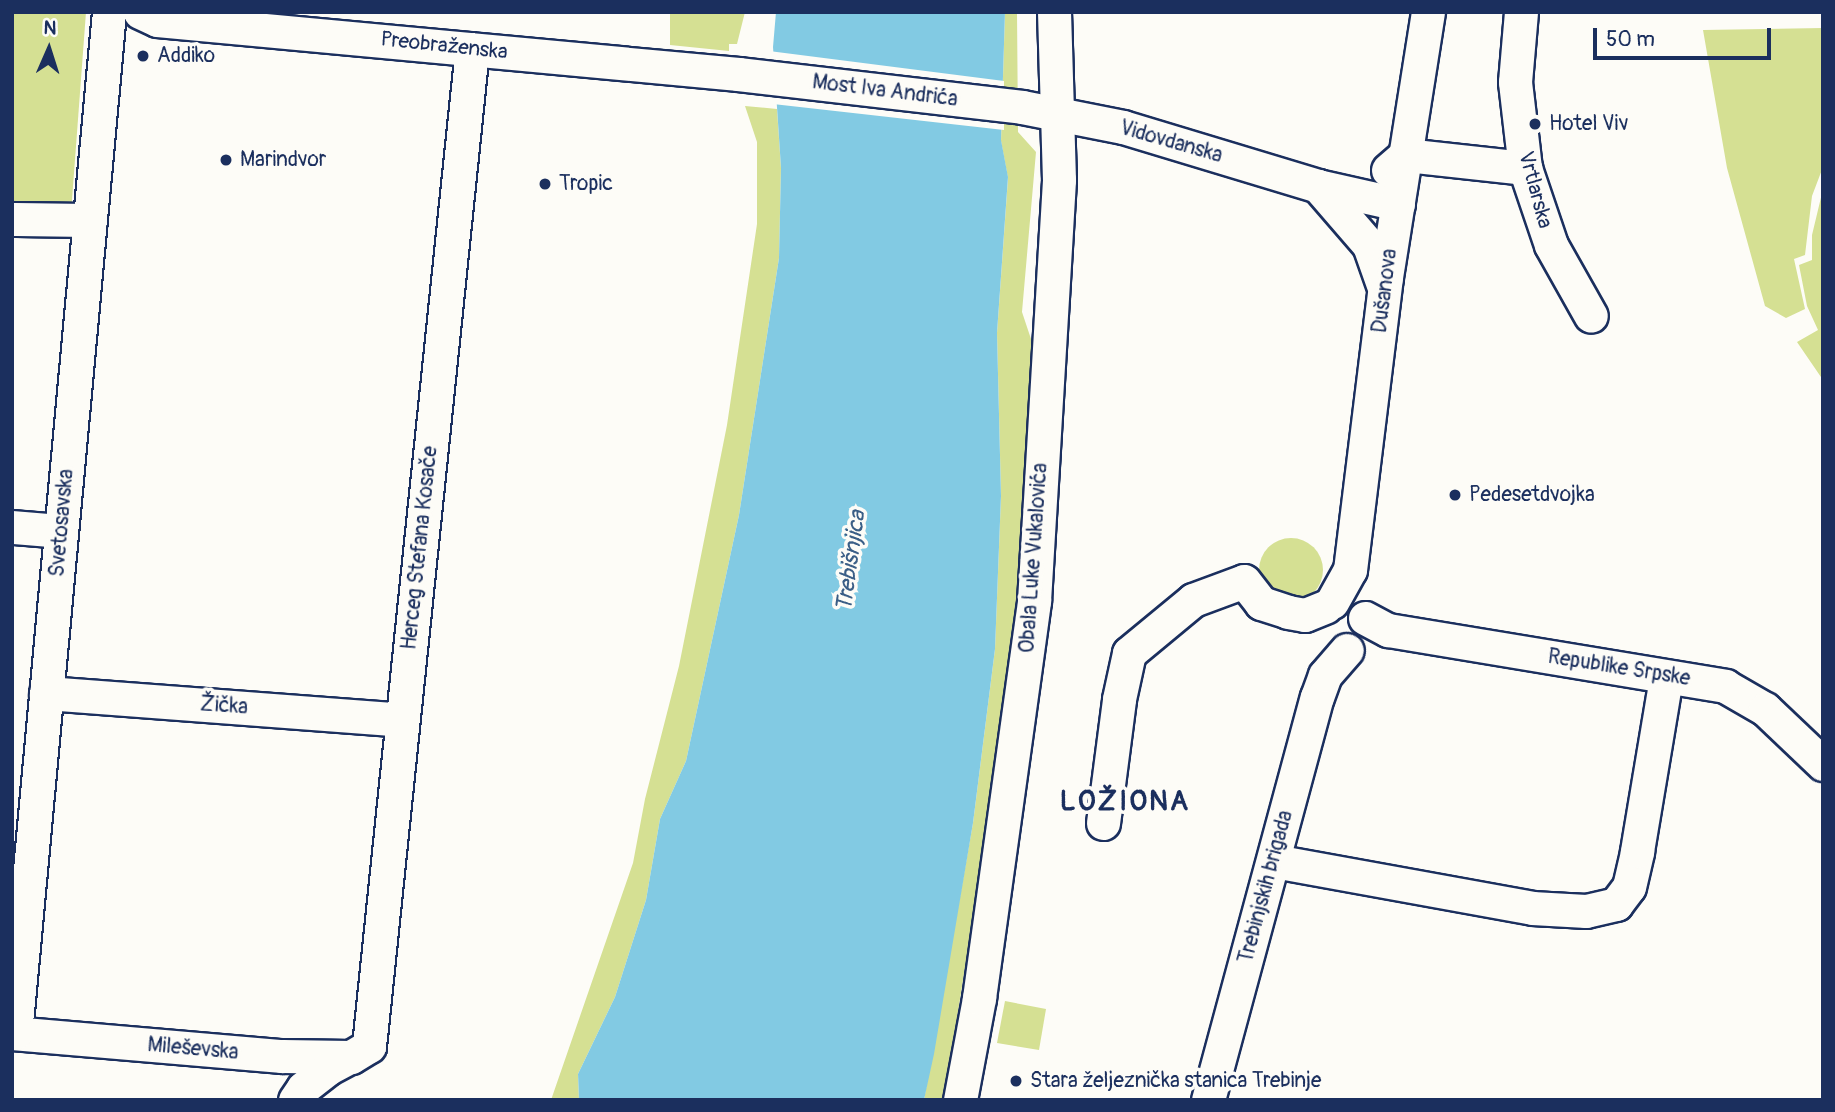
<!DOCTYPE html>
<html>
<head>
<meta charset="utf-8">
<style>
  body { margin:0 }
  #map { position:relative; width:1835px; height:1112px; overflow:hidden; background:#fdfcf7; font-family:Pangolin,sans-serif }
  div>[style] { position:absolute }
  .green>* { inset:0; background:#d5e093 }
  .round { border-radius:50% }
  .water>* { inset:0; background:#82cae3 }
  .pier>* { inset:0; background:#fdfcf7 }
  .roads { filter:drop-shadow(2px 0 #1b2f5e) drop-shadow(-2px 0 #1b2f5e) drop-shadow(0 2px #1b2f5e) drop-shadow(0 -2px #1b2f5e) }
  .minor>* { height:33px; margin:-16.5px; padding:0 16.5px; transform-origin:16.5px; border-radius:16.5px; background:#fdfcf7 }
  .dots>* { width:19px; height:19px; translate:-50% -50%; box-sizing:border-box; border:4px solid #fdfcf7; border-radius:50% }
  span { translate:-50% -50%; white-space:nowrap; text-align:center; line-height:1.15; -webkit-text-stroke:7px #fdfcf7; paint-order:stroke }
  .street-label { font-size:21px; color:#1b2f5e }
  .poi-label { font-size:21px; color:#1b2f5e }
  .left { translate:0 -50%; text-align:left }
  .water-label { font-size:23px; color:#3a5e86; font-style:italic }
  .district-label { font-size:28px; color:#1b2f5e; font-weight:700; letter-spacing:2px }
  .frame { position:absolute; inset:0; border:14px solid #1b2f5e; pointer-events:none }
  .north { position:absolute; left:14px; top:14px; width:70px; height:70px; -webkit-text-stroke:5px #fdfcf7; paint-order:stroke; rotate:3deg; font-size:19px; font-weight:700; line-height:28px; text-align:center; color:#1b2f5e }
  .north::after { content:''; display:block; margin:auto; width:24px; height:32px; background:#1b2f5e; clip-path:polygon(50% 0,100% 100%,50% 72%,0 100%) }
  .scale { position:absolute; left:1593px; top:28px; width:178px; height:32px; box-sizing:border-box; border:4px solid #1b2f5e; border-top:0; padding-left:9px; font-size:21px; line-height:24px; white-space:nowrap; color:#1b2f5e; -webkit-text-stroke:5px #fdfcf7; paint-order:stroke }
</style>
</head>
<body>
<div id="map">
  <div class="green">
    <i style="clip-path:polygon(12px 12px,86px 12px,71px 213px,12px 210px)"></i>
    <i style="clip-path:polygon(670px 12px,745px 12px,737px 44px,729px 44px,729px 51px,670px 45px)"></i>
    <i style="clip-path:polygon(1005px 12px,1017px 12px,1018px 132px,1036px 152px,1022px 312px,1038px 360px,1021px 614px,944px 1100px,924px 1100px,973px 823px,995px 649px,1001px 496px,997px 333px,1008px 178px,1001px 141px)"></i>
    <i style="clip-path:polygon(1823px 28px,1823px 167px,1812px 196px,1805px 255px,1794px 259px,1805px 309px,1786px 318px,1765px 306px,1727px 168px,1703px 30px)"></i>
    <i style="clip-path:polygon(745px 106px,777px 109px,781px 168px,779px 258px,739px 515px,686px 761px,660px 819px,646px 900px,615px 997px,578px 1074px,579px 1100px,551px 1100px,633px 863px,645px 799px,679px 666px,727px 425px,757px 224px,757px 142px)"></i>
    <i style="clip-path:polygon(1823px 189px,1823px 380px,1797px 342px,1818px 330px,1807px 306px,1799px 265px,1812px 260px,1812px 235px)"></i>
    <i class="round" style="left:1259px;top:538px;width:64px;height:64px"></i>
    <i style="clip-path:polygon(1005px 1001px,1046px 1009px,1039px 1050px,997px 1043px)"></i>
  </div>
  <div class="water">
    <i style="clip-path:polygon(776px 12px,1005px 12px,1001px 140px,1008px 177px,997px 333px,1001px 496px,995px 649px,973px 823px,934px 1054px,924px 1100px,579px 1100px,578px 1074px,615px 997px,646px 900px,660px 819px,686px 761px,739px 515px,779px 258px,781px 168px,773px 47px)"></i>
  </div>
  <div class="pier">
    <i style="clip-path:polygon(769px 51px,1004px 81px,1004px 130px,773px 104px)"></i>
  </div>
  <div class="roads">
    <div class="minor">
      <i style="left:140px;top:12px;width:19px;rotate:25deg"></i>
      <i style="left:157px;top:20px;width:584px;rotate:5.31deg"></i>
      <i style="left:738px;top:74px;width:286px;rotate:6.6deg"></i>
      <i style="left:1022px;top:107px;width:103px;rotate:11.2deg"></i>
      <i style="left:1123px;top:127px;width:204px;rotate:16.8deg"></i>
      <i style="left:1318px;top:186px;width:82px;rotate:12.7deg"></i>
      <i style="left:1521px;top:12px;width:70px;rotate:94.9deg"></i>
      <i style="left:1515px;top:82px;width:87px;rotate:83.4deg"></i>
      <i style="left:1525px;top:168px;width:81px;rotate:71.3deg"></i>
      <i style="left:1551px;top:245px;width:81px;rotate:60.6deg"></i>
      <i style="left:1388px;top:170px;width:23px;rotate:-41deg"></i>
      <i style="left:1405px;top:155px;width:121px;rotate:6.2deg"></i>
      <i style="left:1318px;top:186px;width:78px;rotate:49.2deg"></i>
      <i style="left:1369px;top:245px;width:42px;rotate:70.7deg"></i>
      <i style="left:12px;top:219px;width:78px;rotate:0.7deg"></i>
      <i style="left:12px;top:527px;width:49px;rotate:4.7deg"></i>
      <i style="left:1332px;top:602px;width:37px;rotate:-61deg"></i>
      <i style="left:1350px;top:570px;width:295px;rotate:-83deg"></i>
      <i style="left:1386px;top:277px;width:268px;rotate:-81deg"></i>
      <i style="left:1365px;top:618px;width:26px;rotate:28deg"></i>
      <i style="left:1388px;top:630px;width:342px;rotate:9.4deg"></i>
      <i style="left:1725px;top:686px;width:46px;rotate:29.9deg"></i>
      <i style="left:1765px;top:709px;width:80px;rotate:43.5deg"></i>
      <i style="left:46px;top:693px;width:357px;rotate:4.3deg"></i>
      <i style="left:1103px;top:823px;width:125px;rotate:-82.6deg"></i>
      <i style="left:1119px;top:699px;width:47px;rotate:-77.7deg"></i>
      <i style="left:1129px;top:653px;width:83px;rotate:-39.6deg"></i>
      <i style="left:1193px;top:600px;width:54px;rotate:-20.4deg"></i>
      <i style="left:1244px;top:581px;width:28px;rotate:52deg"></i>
      <i style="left:1261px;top:603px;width:28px;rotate:18deg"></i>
      <i style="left:1288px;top:612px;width:17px;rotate:10deg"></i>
      <i style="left:1305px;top:615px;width:22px;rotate:-22deg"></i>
      <i style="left:1274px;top:861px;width:262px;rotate:10.3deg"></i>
      <i style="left:1532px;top:908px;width:54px;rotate:3.2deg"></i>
      <i style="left:1586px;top:911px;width:31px;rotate:-13deg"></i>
      <i style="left:1616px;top:904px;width:21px;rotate:-53deg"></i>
      <i style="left:1629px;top:887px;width:37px;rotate:-77deg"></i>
      <i style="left:1637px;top:851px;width:176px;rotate:-80.5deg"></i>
      <i style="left:12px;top:1033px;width:271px;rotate:4.9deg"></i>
      <i style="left:282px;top:1056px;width:69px;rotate:0.8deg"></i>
      <i style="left:351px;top:1057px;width:21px;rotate:-31deg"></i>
      <i style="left:369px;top:1046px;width:1002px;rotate:-84.1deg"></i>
      <i style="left:15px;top:1033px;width:1025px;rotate:-84.74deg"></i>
      <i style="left:295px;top:1100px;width:14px;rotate:-56deg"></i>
      <i style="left:303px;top:1088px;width:31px;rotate:-38deg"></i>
      <i style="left:327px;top:1069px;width:26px;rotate:-28deg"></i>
      <i style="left:960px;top:1100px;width:104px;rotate:-79.4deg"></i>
      <i style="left:979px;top:998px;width:401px;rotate:-82.1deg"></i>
      <i style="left:1034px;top:601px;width:422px;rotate:-86.6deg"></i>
      <i style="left:1059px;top:180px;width:168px;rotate:-91.7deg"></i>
      <i style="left:1208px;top:1100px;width:417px;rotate:-74.9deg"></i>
      <i style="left:1317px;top:697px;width:23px;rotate:-70deg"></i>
      <i style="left:1325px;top:675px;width:33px;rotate:-49deg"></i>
    </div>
  </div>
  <div class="dots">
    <i style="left:143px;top:56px;background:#1b2f5e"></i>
    <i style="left:1535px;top:124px;background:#1b2f5e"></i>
    <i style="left:226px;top:160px;background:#1b2f5e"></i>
    <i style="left:545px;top:184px;background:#1b2f5e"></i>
    <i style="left:1455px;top:495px;background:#1b2f5e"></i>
    <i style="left:1016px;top:1081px;background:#1b2f5e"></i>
  </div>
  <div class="street-label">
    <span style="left:444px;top:46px;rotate:6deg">Preobraženska</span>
    <span style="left:885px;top:91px;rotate:7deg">Most Iva Andrića</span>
    <span style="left:1171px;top:142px;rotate:16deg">Vidovdanska</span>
    <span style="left:1535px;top:190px;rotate:75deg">Vrtlarska</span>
    <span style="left:1385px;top:291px;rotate:-83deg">Dušanova</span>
    <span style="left:62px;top:523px;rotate:-85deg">Svetosavska</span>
    <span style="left:420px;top:548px;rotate:-84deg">Herceg Stefana Kosače</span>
    <span style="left:1034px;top:558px;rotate:-86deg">Obala Luke Vukalovića</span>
    <span style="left:1619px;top:668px;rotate:9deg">Republike Srpske</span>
    <span style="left:224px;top:706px;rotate:4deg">Žička</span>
    <span style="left:1266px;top:887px;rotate:-75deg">Trebinjskih brigada</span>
    <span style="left:193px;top:1049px;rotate:5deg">Mileševska</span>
  </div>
  <div class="poi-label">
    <span class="left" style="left:157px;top:56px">Addiko</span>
    <span class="left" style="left:1549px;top:124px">Hotel Viv</span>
    <span class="left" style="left:240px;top:160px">Marindvor</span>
    <span class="left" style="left:559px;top:184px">Tropic</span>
    <span class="left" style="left:1469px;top:495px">Pedesetdvojka</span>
    <span class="left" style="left:1030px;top:1081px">Stara željeznička stanica Trebinje</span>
  </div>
  <div class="water-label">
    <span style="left:851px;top:561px;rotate:-82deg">Trebišnjica</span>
  </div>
  <div class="district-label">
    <span style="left:1125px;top:802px">LOŽIONA</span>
  </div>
  <div class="frame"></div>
  <div class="north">N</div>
  <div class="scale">50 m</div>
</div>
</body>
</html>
